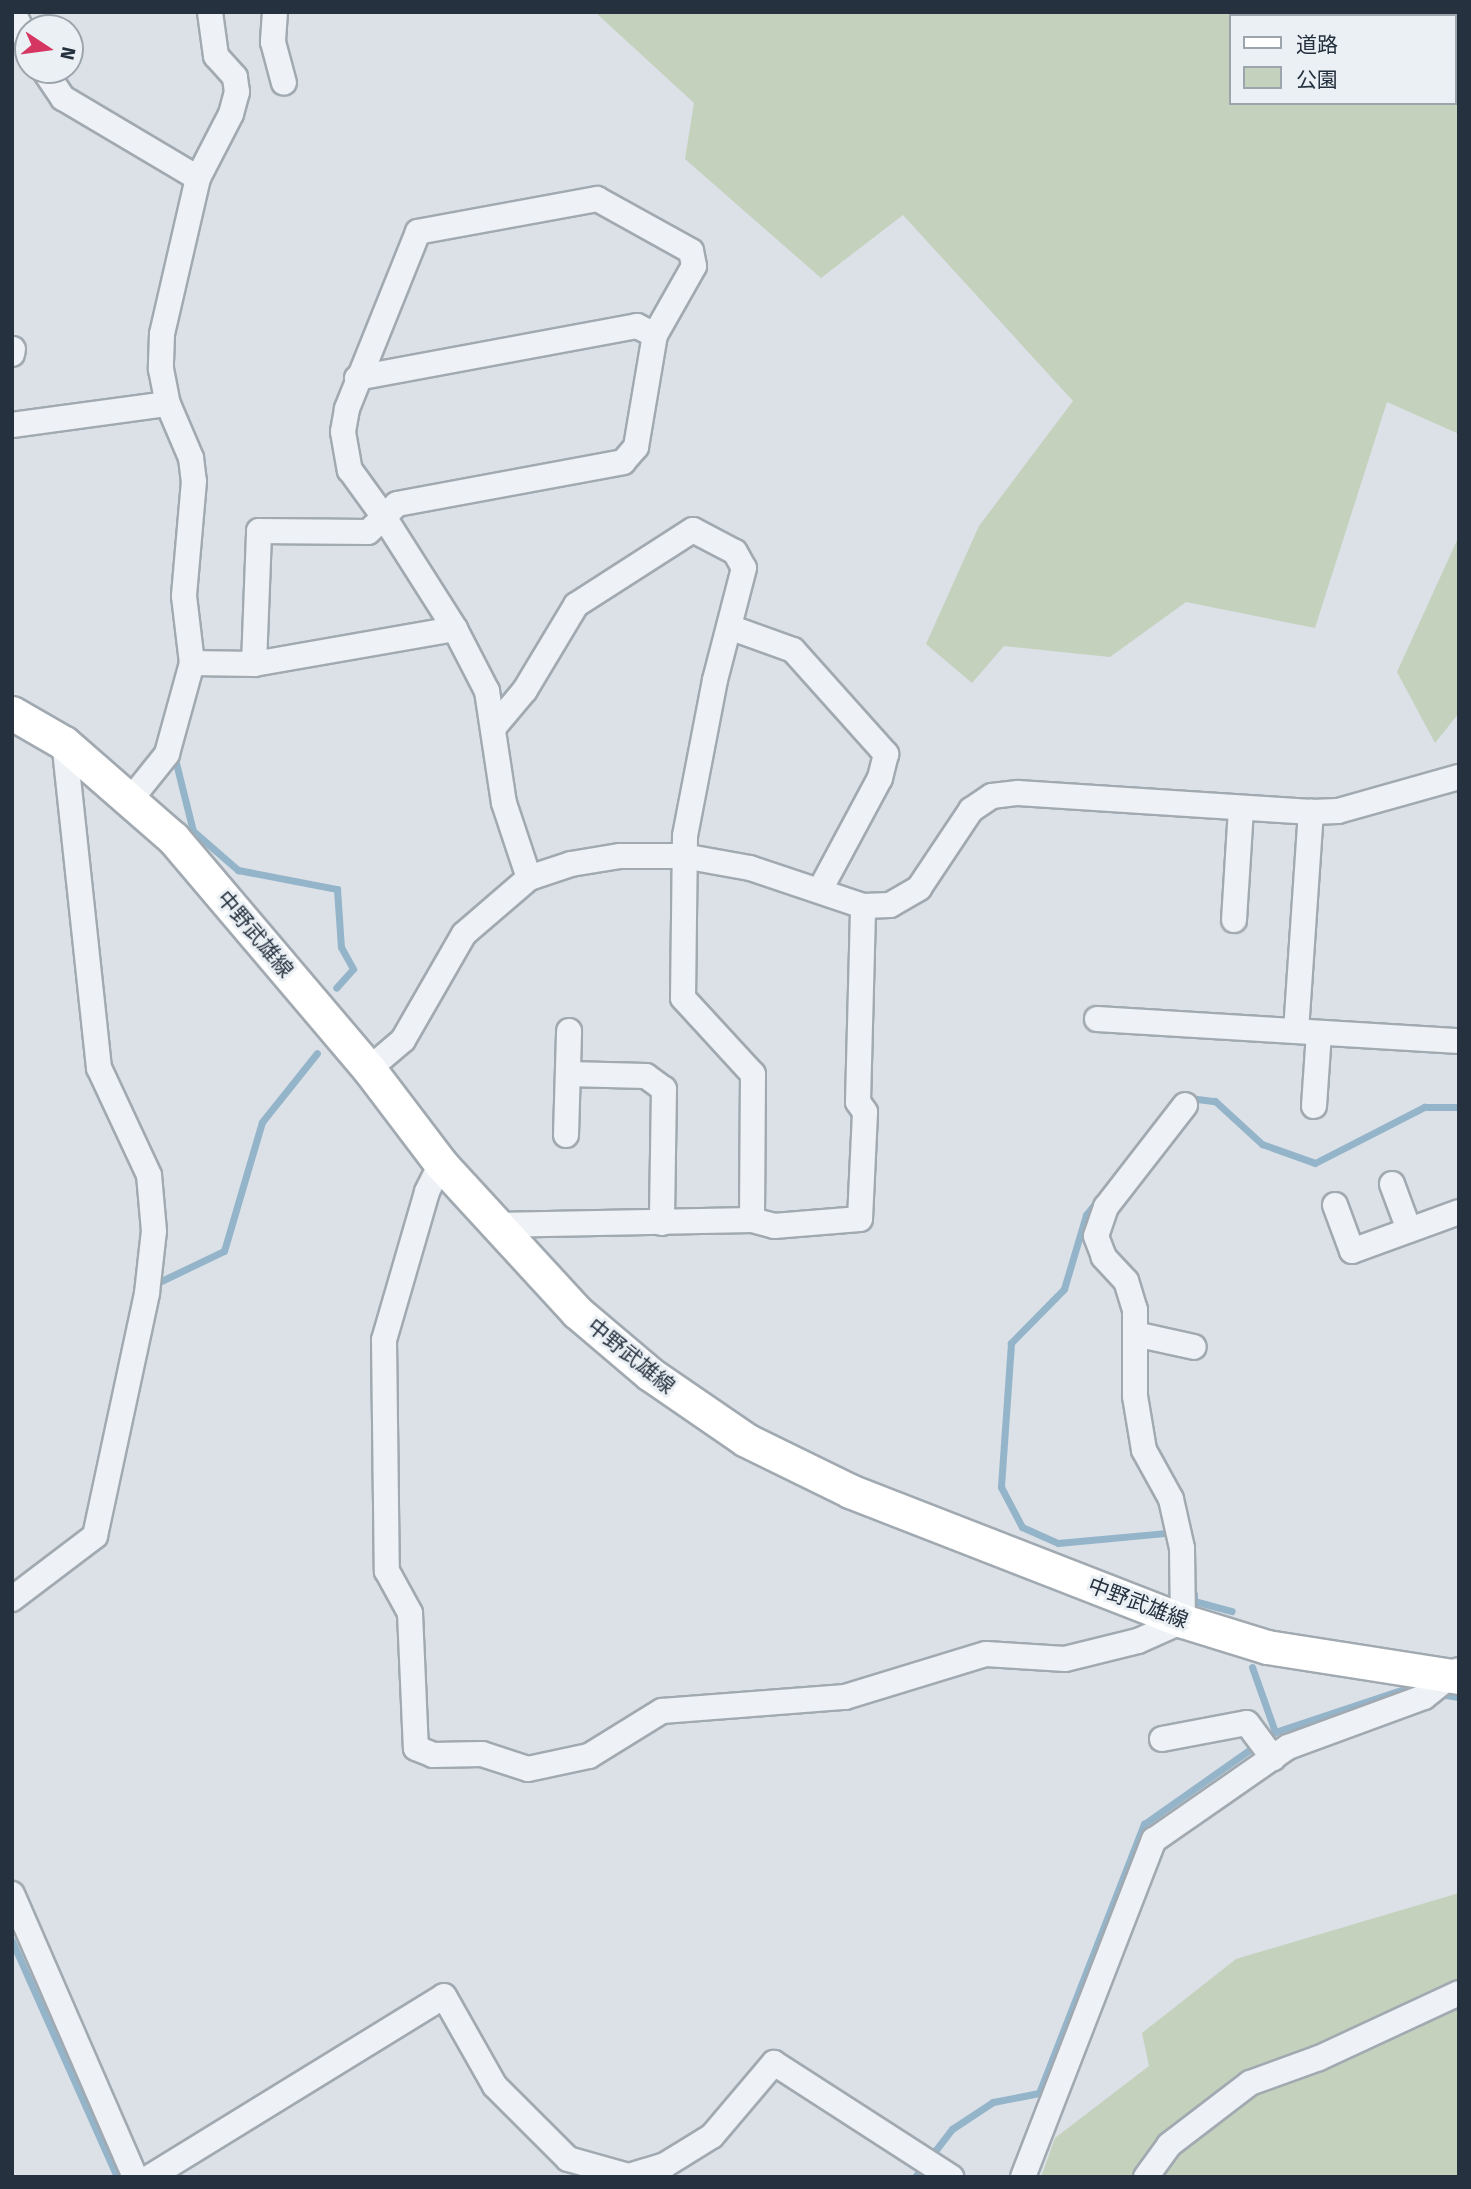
<!DOCTYPE html>
<html>
<head>
<meta charset="utf-8">
<style>
  body { margin:0 }
  #map { position:relative; width:1471px; height:2189px; overflow:hidden; background:#dbe1e7; font-family:"Fira Sans","Noto Sans JP",sans-serif }
  div>[style] { position:absolute }
  .green>* { inset:0; background:#c4d1bc }
  .stream>* { height:7px; margin:-3.5px; padding:0 3.5px; transform-origin:3.5px; border-radius:3.5px; background:#94b4ca }
  .roads { filter:drop-shadow(2px 0 #a1a9b1) drop-shadow(-2px 0 #a1a9b1) drop-shadow(0 2px #a1a9b1) drop-shadow(0 -2px #a1a9b1) }
  .minor>* { height:24px; margin:-12px; padding:0 12px; transform-origin:12px; border-radius:12px; background:#eef1f5 }
  .secondary>* { height:33px; margin:-16.5px; padding:0 16.5px; transform-origin:16.5px; border-radius:16.5px; background:#fff }
  span { translate:-50% -50%; white-space:nowrap; text-align:center; line-height:1.15; -webkit-text-stroke:6px #ebf0f5; paint-order:stroke }
  .street-label { font-size:21px; color:#25313e }
  .frame { position:absolute; inset:0; border:14px solid #25313e; pointer-events:none }
  .legend { position:absolute; left:1229px; top:14px; width:228px; height:91px; box-sizing:border-box; background:#ebf0f5; border:2px solid #9ca4ac; margin:0; padding:9px 12px; list-style:none; font-size:21px; color:#25313e }
  .legend li { display:flex; align-items:center; gap:14px; height:35px }
  .legend b { width:35px; border:2px solid #9ca4ac }
  .north { position:absolute; left:14px; top:14px; width:70px; height:70px; box-sizing:border-box; background:#ebf0f5; border:2px solid #9ca4ac; border-radius:50%; rotate:103deg; font-size:19px; font-weight:700; line-height:28px; text-align:center; color:#25313e }
  .north::after { content:''; display:block; margin:auto; width:24px; height:32px; background:#d63762; clip-path:polygon(50% 0,100% 100%,50% 72%,0 100%) }
</style>
</head>
<body>
<div id="map">
  <div class="green">
    <i style="clip-path:polygon(evenodd,595px 12px,1459px 12px,1459px 434px,1387px 402px,1315px 628px,1186px 602px,1110px 657px,1004px 646px,972px 683px,926px 644px,979px 526px,1073px 401px,903px 215px,821px 278px,685px 159px,694px 103px,595px 12px,1231px 16px,1455px 16px,1455px 103px,1231px 103px,1231px 16px)"></i>
    <i style="clip-path:polygon(1459px 536px,1459px 713px,1435px 743px,1397px 672px)"></i>
    <i style="clip-path:polygon(1459px 1893px,1459px 2177px,1041px 2177px,1055px 2138px,1149px 2066px,1142px 2033px,1236px 1959px)"></i>
  </div>
  <div class="stream">
    <i style="left:174px;top:755px;width:78px;rotate:76deg"></i>
    <i style="left:193px;top:831px;width:60px;rotate:40.9deg"></i>
    <i style="left:238px;top:870px;width:101px;rotate:10.9deg"></i>
    <i style="left:337px;top:889px;width:58px;rotate:86.1deg"></i>
    <i style="left:341px;top:947px;width:25px;rotate:61deg"></i>
    <i style="left:353px;top:969px;width:25px;rotate:132deg"></i>
    <i style="left:1189px;top:1098px;width:26px;rotate:7deg"></i>
    <i style="left:1215px;top:1101px;width:64px;rotate:42.5deg"></i>
    <i style="left:1262px;top:1144px;width:56px;rotate:19.7deg"></i>
    <i style="left:1315px;top:1163px;width:123px;rotate:-27.2deg"></i>
    <i style="left:1424px;top:1107px;width:35px"></i>
    <i style="left:1098px;top:1200px;width:19px;rotate:129deg"></i>
    <i style="left:1086px;top:1215px;width:77px;rotate:106.6deg"></i>
    <i style="left:1064px;top:1289px;width:76px;rotate:134.5deg"></i>
    <i style="left:1011px;top:1343px;width:144px;rotate:94deg"></i>
    <i style="left:1001px;top:1487px;width:45px;rotate:62.3deg"></i>
    <i style="left:1022px;top:1527px;width:39px;rotate:24deg"></i>
    <i style="left:1058px;top:1543px;width:107px;rotate:-5.3deg"></i>
    <i style="left:155px;top:1284px;width:76px;rotate:-25.6deg"></i>
    <i style="left:224px;top:1251px;width:134px;rotate:-73.6deg"></i>
    <i style="left:262px;top:1122px;width:88px;rotate:-51.4deg"></i>
    <i style="left:1194px;top:1594px;width:7px;rotate:90deg"></i>
    <i style="left:1194px;top:1601px;width:39px;rotate:15deg"></i>
    <i style="left:1252px;top:1667px;width:69px;rotate:70.5deg"></i>
    <i style="left:1439px;top:1694px;width:20px;rotate:9deg"></i>
    <i style="left:12px;top:1941px;width:258px;rotate:66deg"></i>
    <i style="left:915px;top:2177px;width:61px;rotate:-52.4deg"></i>
    <i style="left:952px;top:2129px;width:49px;rotate:-33.4deg"></i>
    <i style="left:993px;top:2102px;width:47px;rotate:-11.1deg"></i>
    <i style="left:1039px;top:2093px;width:289px;rotate:-68.7deg"></i>
    <i style="left:1144px;top:1824px;width:160px;rotate:-35.1deg"></i>
    <i style="left:1275px;top:1732px;width:136px;rotate:-18.4deg"></i>
    <i style="left:1404px;top:1689px;width:12px;rotate:9deg"></i>
  </div>
  <div class="roads">
    <div class="minor">
      <i style="left:13px;top:12px;width:34px;rotate:64deg"></i>
      <i style="left:275px;top:12px;width:30px;rotate:94deg"></i>
      <i style="left:273px;top:42px;width:42px;rotate:75deg"></i>
      <i style="left:44px;top:70px;width:34px;rotate:56deg"></i>
      <i style="left:63px;top:98px;width:157px;rotate:30.7deg"></i>
      <i style="left:198px;top:178px;width:160px;rotate:103deg"></i>
      <i style="left:162px;top:334px;width:35px;rotate:92deg"></i>
      <i style="left:161px;top:369px;width:36px;rotate:79deg"></i>
      <i style="left:168px;top:404px;width:59px;rotate:66.9deg"></i>
      <i style="left:191px;top:458px;width:23px;rotate:83deg"></i>
      <i style="left:194px;top:481px;width:115px;rotate:95deg"></i>
      <i style="left:184px;top:596px;width:67px;rotate:83.2deg"></i>
      <i style="left:192px;top:663px;width:94px;rotate:105.4deg"></i>
      <i style="left:167px;top:754px;width:58px;rotate:128.7deg"></i>
      <i style="left:198px;top:178px;width:72px;rotate:-62.7deg"></i>
      <i style="left:231px;top:114px;width:23px;rotate:-75deg"></i>
      <i style="left:237px;top:92px;width:15px;rotate:-98deg"></i>
      <i style="left:235px;top:77px;width:28px;rotate:-132deg"></i>
      <i style="left:216px;top:56px;width:44px;rotate:-97.8deg"></i>
      <i style="left:12px;top:354px;width:5px;rotate:-79deg"></i>
      <i style="left:357px;top:378px;width:285px;rotate:-10.5deg"></i>
      <i style="left:637px;top:326px;width:20px;rotate:27deg"></i>
      <i style="left:12px;top:425px;width:157px;rotate:-7.7deg"></i>
      <i style="left:729px;top:627px;width:68px;rotate:19.8deg"></i>
      <i style="left:793px;top:650px;width:140px;rotate:48.2deg"></i>
      <i style="left:886px;top:754px;width:25px;rotate:104deg"></i>
      <i style="left:880px;top:778px;width:127px;rotate:118.2deg"></i>
      <i style="left:192px;top:663px;width:62px;rotate:0.9deg"></i>
      <i style="left:254px;top:664px;width:204px;rotate:-9.9deg"></i>
      <i style="left:254px;top:664px;width:133px;rotate:-87.8deg"></i>
      <i style="left:259px;top:531px;width:109px;rotate:0.5deg"></i>
      <i style="left:368px;top:532px;width:22px;rotate:-43deg"></i>
      <i style="left:384px;top:517px;width:18px;rotate:-45deg"></i>
      <i style="left:397px;top:504px;width:230px;rotate:-10.5deg"></i>
      <i style="left:623px;top:462px;width:20px;rotate:-49deg"></i>
      <i style="left:636px;top:447px;width:114px;rotate:-80.4deg"></i>
      <i style="left:655px;top:335px;width:79px;rotate:-60.5deg"></i>
      <i style="left:694px;top:266px;width:15px;rotate:-101deg"></i>
      <i style="left:691px;top:251px;width:107px;rotate:-151deg"></i>
      <i style="left:597px;top:199px;width:182px;rotate:169.6deg"></i>
      <i style="left:418px;top:232px;width:191px;rotate:111.9deg"></i>
      <i style="left:347px;top:409px;width:23px;rotate:100deg"></i>
      <i style="left:343px;top:432px;width:39px;rotate:80deg"></i>
      <i style="left:350px;top:470px;width:58px;rotate:54.1deg"></i>
      <i style="left:384px;top:517px;width:133px;rotate:57.6deg"></i>
      <i style="left:455px;top:629px;width:70px;rotate:62.7deg"></i>
      <i style="left:487px;top:691px;width:113px;rotate:81.4deg"></i>
      <i style="left:504px;top:803px;width:79px;rotate:71.6deg"></i>
      <i style="left:494px;top:727px;width:48px;rotate:-50deg"></i>
      <i style="left:525px;top:690px;width:99px;rotate:-59deg"></i>
      <i style="left:576px;top:605px;width:139px;rotate:-32.7deg"></i>
      <i style="left:693px;top:530px;width:47px;rotate:27.6deg"></i>
      <i style="left:735px;top:552px;width:18px;rotate:61deg"></i>
      <i style="left:744px;top:568px;width:116px;rotate:104.5deg"></i>
      <i style="left:715px;top:680px;width:159px;rotate:100.9deg"></i>
      <i style="left:685px;top:836px;width:162px;rotate:90.7deg"></i>
      <i style="left:683px;top:998px;width:103px;rotate:47.4deg"></i>
      <i style="left:753px;top:1074px;width:146px;rotate:90.4deg"></i>
      <i style="left:752px;top:1220px;width:257px;rotate:178.9deg"></i>
      <i style="left:1234px;top:920px;width:112px;rotate:-86.4deg"></i>
      <i style="left:1097px;top:1019px;width:363px;rotate:3.5deg"></i>
      <i style="left:1296px;top:1031px;width:220px;rotate:-86.1deg"></i>
      <i style="left:369px;top:1069px;width:45px;rotate:-40.5deg"></i>
      <i style="left:403px;top:1040px;width:122px;rotate:-60.1deg"></i>
      <i style="left:464px;top:934px;width:86px;rotate:-40.7deg"></i>
      <i style="left:529px;top:878px;width:44px;rotate:-18.4deg"></i>
      <i style="left:571px;top:864px;width:50px;rotate:-9.3deg"></i>
      <i style="left:620px;top:856px;width:63px"></i>
      <i style="left:683px;top:856px;width:68px;rotate:10.2deg"></i>
      <i style="left:750px;top:868px;width:119px;rotate:18.6deg"></i>
      <i style="left:863px;top:906px;width:27px;rotate:-2deg"></i>
      <i style="left:890px;top:905px;width:34px;rotate:-30deg"></i>
      <i style="left:919px;top:888px;width:94px;rotate:-56.3deg"></i>
      <i style="left:971px;top:810px;width:25px;rotate:-34deg"></i>
      <i style="left:992px;top:796px;width:26px;rotate:-7deg"></i>
      <i style="left:1018px;top:793px;width:294px;rotate:3.7deg"></i>
      <i style="left:1311px;top:812px;width:27px;rotate:-2deg"></i>
      <i style="left:1338px;top:811px;width:126px;rotate:-15.7deg"></i>
      <i style="left:568px;top:1074px;width:78px;rotate:1.5deg"></i>
      <i style="left:646px;top:1076px;width:22px;rotate:36deg"></i>
      <i style="left:664px;top:1089px;width:134px;rotate:90.9deg"></i>
      <i style="left:1314px;top:1106px;width:73px;rotate:-86.1deg"></i>
      <i style="left:566px;top:1135px;width:104px;rotate:-88.3deg"></i>
      <i style="left:441px;top:1164px;width:31px;rotate:117deg"></i>
      <i style="left:427px;top:1192px;width:154px;rotate:106.2deg"></i>
      <i style="left:384px;top:1340px;width:231px;rotate:89.3deg"></i>
      <i style="left:387px;top:1571px;width:48px;rotate:61.3deg"></i>
      <i style="left:410px;top:1613px;width:135px;rotate:87.5deg"></i>
      <i style="left:416px;top:1748px;width:18px;rotate:22deg"></i>
      <i style="left:433px;top:1755px;width:49px;rotate:-1.2deg"></i>
      <i style="left:482px;top:1754px;width:48px;rotate:18.1deg"></i>
      <i style="left:528px;top:1769px;width:62px;rotate:-12deg"></i>
      <i style="left:589px;top:1756px;width:86px;rotate:-31.7deg"></i>
      <i style="left:662px;top:1711px;width:184px;rotate:-4.4deg"></i>
      <i style="left:845px;top:1697px;width:147px;rotate:-17deg"></i>
      <i style="left:986px;top:1654px;width:79px;rotate:3.6deg"></i>
      <i style="left:1065px;top:1659px;width:75px;rotate:-13.9deg"></i>
      <i style="left:1138px;top:1641px;width:49px;rotate:-24deg"></i>
      <i style="left:1183px;top:1621px;width:73px;rotate:-90.8deg"></i>
      <i style="left:1182px;top:1548px;width:50px;rotate:-102.7deg"></i>
      <i style="left:1171px;top:1499px;width:56px;rotate:-118.9deg"></i>
      <i style="left:1144px;top:1450px;width:55px;rotate:-99.5deg"></i>
      <i style="left:1135px;top:1396px;width:86px;rotate:-90deg"></i>
      <i style="left:1135px;top:1310px;width:30px;rotate:-107deg"></i>
      <i style="left:1126px;top:1281px;width:33px;rotate:-133deg"></i>
      <i style="left:1104px;top:1257px;width:22px;rotate:-111deg"></i>
      <i style="left:1096px;top:1236px;width:31px;rotate:-71deg"></i>
      <i style="left:1106px;top:1207px;width:129px;rotate:-52.2deg"></i>
      <i style="left:1392px;top:1184px;width:49px;rotate:69.7deg"></i>
      <i style="left:1335px;top:1205px;width:49px;rotate:69.7deg"></i>
      <i style="left:1352px;top:1251px;width:114px;rotate:-20deg"></i>
      <i style="left:752px;top:1220px;width:23px;rotate:15deg"></i>
      <i style="left:774px;top:1226px;width:86px;rotate:-4.7deg"></i>
      <i style="left:860px;top:1219px;width:107px;rotate:-87.3deg"></i>
      <i style="left:865px;top:1112px;width:12px;rotate:-125deg"></i>
      <i style="left:858px;top:1102px;width:196px;rotate:-88.5deg"></i>
      <i style="left:1135px;top:1334px;width:60px;rotate:12.4deg"></i>
      <i style="left:12px;top:1599px;width:104px;rotate:-37.2deg"></i>
      <i style="left:95px;top:1536px;width:249px;rotate:-77.9deg"></i>
      <i style="left:147px;top:1293px;width:62px;rotate:-83.6deg"></i>
      <i style="left:154px;top:1231px;width:56px;rotate:-95.1deg"></i>
      <i style="left:149px;top:1175px;width:118px;rotate:-115deg"></i>
      <i style="left:99px;top:1068px;width:327px;rotate:-96.1deg"></i>
      <i style="left:1162px;top:1739px;width:86px;rotate:-10.7deg"></i>
      <i style="left:1247px;top:1723px;width:44px;rotate:53.4deg"></i>
      <i style="left:12px;top:1894px;width:309px;rotate:66.5deg"></i>
      <i style="left:150px;top:2177px;width:345px;rotate:-31.6deg"></i>
      <i style="left:444px;top:1996px;width:103px;rotate:60.5deg"></i>
      <i style="left:495px;top:2086px;width:103px;rotate:45deg"></i>
      <i style="left:568px;top:2159px;width:63px;rotate:15.6deg"></i>
      <i style="left:629px;top:2176px;width:38px;rotate:-17deg"></i>
      <i style="left:665px;top:2165px;width:55px;rotate:-31.7deg"></i>
      <i style="left:712px;top:2136px;width:96px;rotate:-49.7deg"></i>
      <i style="left:774px;top:2063px;width:211px;rotate:32.8deg"></i>
      <i style="left:1023px;top:2177px;width:362px;rotate:-68.8deg"></i>
      <i style="left:1154px;top:1840px;width:163px;rotate:-34.8deg"></i>
      <i style="left:1288px;top:1747px;width:145px;rotate:-20.2deg"></i>
      <i style="left:1424px;top:1697px;width:43px;rotate:-38.5deg"></i>
      <i style="left:1146px;top:2177px;width:39px;rotate:-54deg"></i>
      <i style="left:1169px;top:2145px;width:102px;rotate:-37.4deg"></i>
      <i style="left:1250px;top:2083px;width:73px;rotate:-19.9deg"></i>
      <i style="left:1319px;top:2058px;width:154px;rotate:-24.9deg"></i>
    </div>
    <div class="secondary">
      <i style="left:12px;top:713px;width:60px;rotate:30deg"></i>
      <i style="left:64px;top:743px;width:145px;rotate:41.1deg"></i>
      <i style="left:173px;top:838px;width:303px;rotate:49.7deg"></i>
      <i style="left:369px;top:1069px;width:119px;rotate:52.8deg"></i>
      <i style="left:441px;top:1164px;width:201px;rotate:47.4deg"></i>
      <i style="left:577px;top:1312px;width:96px;rotate:40.3deg"></i>
      <i style="left:650px;top:1374px;width:116px;rotate:34.5deg"></i>
      <i style="left:746px;top:1440px;width:116px;rotate:26.1deg"></i>
      <i style="left:850px;top:1491px;width:357px;rotate:21.3deg"></i>
      <i style="left:1183px;top:1621px;width:88px;rotate:17.2deg"></i>
      <i style="left:1267px;top:1647px;width:194px;rotate:8.9deg"></i>
    </div>
  </div>
  <div class="street-label">
    <span style="left:255px;top:934px;rotate:50deg">中野武雄線</span>
    <span style="left:631px;top:1356px;rotate:39deg">中野武雄線</span>
    <span style="left:1138px;top:1603px;rotate:21deg">中野武雄線</span>
  </div>
  <div class="frame"></div>
  <ul class="legend">
  <li><b style="height:9px;background:#fff"></b>道路</li>
  <li><b style="height:19px;background:#c4d1bc"></b>公園</li>
  </ul>
  <div class="north">N</div>
</div>
</body>
</html>
